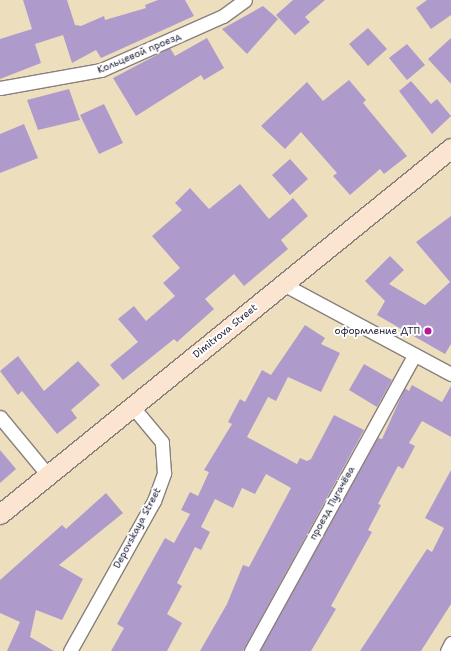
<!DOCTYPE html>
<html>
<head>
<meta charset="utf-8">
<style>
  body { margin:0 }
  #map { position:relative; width:451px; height:651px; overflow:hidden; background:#eddfbd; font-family:"Shantell Sans",sans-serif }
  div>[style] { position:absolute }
  .building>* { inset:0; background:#ae9bcc }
  .roads { filter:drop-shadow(1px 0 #88807c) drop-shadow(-1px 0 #88807c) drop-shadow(0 1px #88807c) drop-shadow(0 -1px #88807c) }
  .street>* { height:13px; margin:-6.5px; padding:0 6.5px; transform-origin:6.5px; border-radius:6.5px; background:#fff }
  .secondary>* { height:19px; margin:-9.5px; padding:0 9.5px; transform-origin:9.5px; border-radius:9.5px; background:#fce5d0 }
  .dots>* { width:11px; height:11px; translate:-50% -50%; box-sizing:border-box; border:2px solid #fff; border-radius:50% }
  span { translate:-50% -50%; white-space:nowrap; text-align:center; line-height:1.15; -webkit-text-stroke:4px #fff; paint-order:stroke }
  .street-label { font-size:10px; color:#22223b }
  .poi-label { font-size:10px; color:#22223b }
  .right { translate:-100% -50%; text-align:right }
</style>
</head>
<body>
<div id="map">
  <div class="building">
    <i style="clip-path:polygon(23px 0,67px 0,75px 25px,81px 26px,104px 16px,105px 20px,146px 8px,145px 5px,158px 0,185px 0,194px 16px,101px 58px,96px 50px,72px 63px,63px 35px,35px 44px,41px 63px,0 79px,0 39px,32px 29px)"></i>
    <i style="clip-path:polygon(293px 0,325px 0,305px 17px,310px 22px,295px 35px,276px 15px)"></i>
    <i style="clip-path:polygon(427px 0,451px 0,451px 15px,431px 29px,416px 8px)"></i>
    <i style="clip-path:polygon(263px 6px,278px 19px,247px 54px,222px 29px)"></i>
    <i style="clip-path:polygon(368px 28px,387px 49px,368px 66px,349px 44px)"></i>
    <i style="clip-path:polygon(207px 38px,224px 68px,204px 80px,201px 75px,136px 116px,113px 78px,170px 48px,175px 56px)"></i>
    <i style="clip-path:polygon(451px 38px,451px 84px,428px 59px)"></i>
    <i style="clip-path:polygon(407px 44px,425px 65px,407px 80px,389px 58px)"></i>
    <i style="clip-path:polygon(349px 80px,366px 100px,363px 103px,407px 156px,384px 174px,380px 169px,350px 195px,333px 176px,337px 173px,301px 132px,285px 149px,261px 126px,307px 82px,323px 101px)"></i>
    <i style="clip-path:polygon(411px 81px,431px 104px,437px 99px,451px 116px,432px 134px,399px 91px)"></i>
    <i style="clip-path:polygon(69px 89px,80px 120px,38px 130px,27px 100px)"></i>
    <i style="clip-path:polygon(104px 104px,123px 143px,99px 154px,80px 115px)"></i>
    <i style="clip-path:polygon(24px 124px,38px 158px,0 173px,0 134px)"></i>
    <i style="clip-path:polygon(290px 159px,308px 179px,290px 195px,272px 175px)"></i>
    <i style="clip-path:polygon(240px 184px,269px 219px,293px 198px,308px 216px,281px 240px,288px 249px,244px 286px,234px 274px,205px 299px,214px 309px,177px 342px,174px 339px,123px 380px,110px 365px,138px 342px,118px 319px,134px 306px,146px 321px,175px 296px,163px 283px,180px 268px,152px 236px,182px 210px,175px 203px,190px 188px,209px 209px)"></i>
    <i style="clip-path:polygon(451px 216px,451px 344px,445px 354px,377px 315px,385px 301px,365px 281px,390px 256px,404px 270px,389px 284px,425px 305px,450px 282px,416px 242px)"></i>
    <i style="clip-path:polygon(305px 325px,325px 338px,321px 344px,340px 353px,321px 392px,288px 377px,276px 401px,268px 397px,247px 437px,297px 464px,300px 458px,307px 461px,311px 459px,334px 415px,364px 430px,243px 651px,200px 651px,227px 604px,243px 565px,249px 567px,291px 488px,266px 474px,255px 494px,242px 488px,233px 508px,215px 499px,201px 527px,210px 532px,201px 550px,195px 547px,177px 583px,182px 586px,167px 614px,182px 623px,167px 651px,111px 651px,124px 628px,117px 624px,165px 538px,174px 543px,190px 514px,181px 510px,190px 492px,198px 496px,209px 472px,204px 470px,232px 424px,228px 422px,240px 399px,245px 402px,262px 370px,271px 375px)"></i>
    <i style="clip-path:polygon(18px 356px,44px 391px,78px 361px,100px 385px,71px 410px,77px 418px,57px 434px,22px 391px,18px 395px,0 371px)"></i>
    <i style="clip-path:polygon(364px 364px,392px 380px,377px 407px,349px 390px)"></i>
    <i style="clip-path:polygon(412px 385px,442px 402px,451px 386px,451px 437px,422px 421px,409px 443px,415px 446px,403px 469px,398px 466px,378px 504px,381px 505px,368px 530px,372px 532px,331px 606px,336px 609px,311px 651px,260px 651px,378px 438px,382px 439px,405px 388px,409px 391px)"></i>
    <i style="clip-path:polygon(0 450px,16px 469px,0 483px)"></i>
    <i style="clip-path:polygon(451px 470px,451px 604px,421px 651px,360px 651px,427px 549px,432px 552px,444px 528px,425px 518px)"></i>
    <i style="clip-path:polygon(106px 493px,123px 513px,59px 565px,83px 579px,62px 620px,36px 610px,30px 637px,54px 651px,7px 651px,20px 622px,0 613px,0 580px,62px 525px,66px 529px)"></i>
  </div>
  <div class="roads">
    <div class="street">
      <i style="left:0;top:88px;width:103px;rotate:-10.1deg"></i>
      <i style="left:101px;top:70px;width:133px;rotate:-23.9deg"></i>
      <i style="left:223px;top:16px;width:27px;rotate:-36deg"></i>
      <i style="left:283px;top:284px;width:191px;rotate:28.2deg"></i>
      <i style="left:0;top:417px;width:75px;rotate:50.4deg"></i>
      <i style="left:70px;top:651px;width:172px;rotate:-60.8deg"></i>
      <i style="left:154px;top:501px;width:30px;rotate:-70deg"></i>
      <i style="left:164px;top:473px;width:31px;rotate:-94deg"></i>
      <i style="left:162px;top:442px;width:47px;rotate:-129.8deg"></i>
      <i style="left:251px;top:651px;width:337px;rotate:-61.1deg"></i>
      <i style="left:447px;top:651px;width:9px;rotate:-63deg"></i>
    </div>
    <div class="secondary">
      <i style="left:0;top:514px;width:581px;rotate:-39.06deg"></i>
    </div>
  </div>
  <div class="dots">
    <i style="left:428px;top:331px;background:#b5179e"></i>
  </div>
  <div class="street-label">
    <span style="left:139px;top:53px;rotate:-23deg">Кольцевой проезд</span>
    <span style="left:225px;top:331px;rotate:-39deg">Dimitrova Street</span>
    <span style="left:332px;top:503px;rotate:-61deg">проезд Пугачёва</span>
    <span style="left:137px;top:528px;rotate:-62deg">Depovskaya Street</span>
  </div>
  <div class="poi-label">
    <span class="right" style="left:420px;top:331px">оформление ДТП</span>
  </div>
</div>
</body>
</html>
